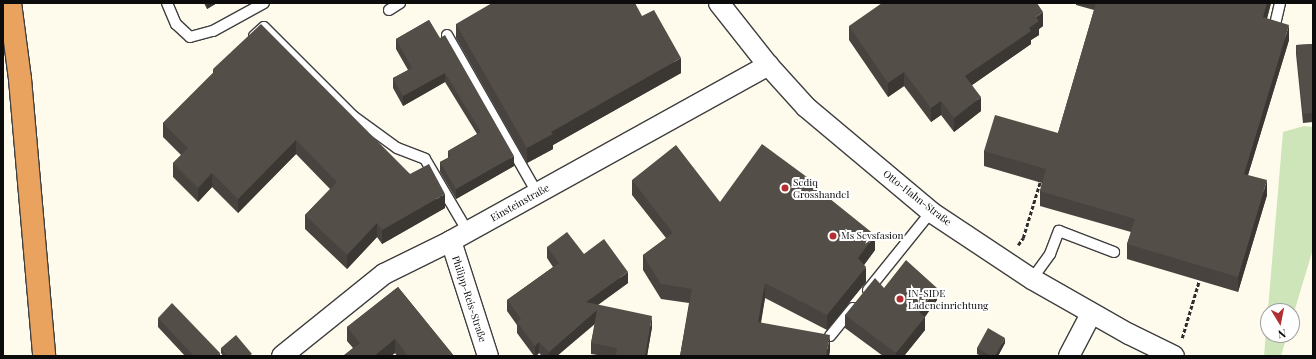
<!DOCTYPE html>
<html>
<head>
<meta charset="utf-8">
<style>
  body { margin:0 }
  #map { position:relative; width:1316px; height:359px; overflow:hidden; background:#fefbec; font-family:"Playfair Display",serif }
  div>[style] { position:absolute }
  .green>* { inset:0; background:#cee5b9 }
  .path>* { height:2.5px; margin-top:-1.25px; transform-origin:0; background:repeating-linear-gradient(90deg,#2e2e2e 0 4px,transparent 0 6px) }
  .roads { filter:drop-shadow(1px 0 #3f3f3f) drop-shadow(-1px 0 #3f3f3f) drop-shadow(0 1px #3f3f3f) drop-shadow(0 -1px #3f3f3f) }
  .lane>* { height:10px; margin:-5px; padding:0 5px; transform-origin:5px; border-radius:5px; background:#fff }
  .street>* { height:20px; margin:-10px; padding:0 10px; transform-origin:10px; border-radius:10px; background:#fff }
  .highway>* { height:22px; margin:-11px; padding:0 11px; transform-origin:11px; border-radius:11px; background:#e9a35e }
  .wall>* { inset:0; background:#48433f }
  .shaded-wall>* { inset:0; background:#3b3733 }
  .building>* { inset:0; background:#544e49 }
  .dots>* { width:11px; height:11px; translate:-50% -50%; box-sizing:border-box; border:2px solid #fff; border-radius:50% }
  span { translate:-50% -50%; white-space:nowrap; text-align:center; line-height:1.15; -webkit-text-stroke:4px #fff; paint-order:stroke }
  .poi-label { font-size:10px; color:#0c0c0c }
  .left { translate:0 -50%; text-align:left }
  .street-label { font-size:10px; color:#0c0c0c }
  .frame { position:absolute; inset:0; border:4px solid #0c0c0c; pointer-events:none }
  .north { position:absolute; left:1260px; top:303px; width:40px; height:40px; box-sizing:border-box; background:#fff; border:1px solid #9e9e9e; border-radius:50%; rotate:170deg; font-size:11px; font-weight:700; line-height:16px; text-align:center; color:#0c0c0c }
  .north::after { content:''; display:block; margin:auto; width:14px; height:18px; background:#b12f30; clip-path:polygon(50% 0,100% 100%,50% 72%,0 100%) }
</style>
</head>
<body>
<div id="map">
  <div class="green">
    <i style="clip-path:polygon(1304px 126px,1313px 127px,1313px 249px,1292px 319px,1292px 311px,1268px 311px,1268px 335px,1287px 335px,1281px 356px,1264px 356px,1283px 132px)"></i>
  </div>
  <div class="path">
    <i style="left:1018px;top:245px;width:9px;rotate:-54deg"></i>
    <i style="left:1023px;top:238px;width:59px;rotate:-73.1deg"></i>
    <i style="left:1182px;top:338px;width:59px;rotate:-73.4deg"></i>
  </div>
  <div class="roads">
    <div class="lane">
      <i style="left:167px;top:3px;width:23px;rotate:67deg"></i>
      <i style="left:176px;top:24px;width:19px;rotate:43deg"></i>
      <i style="left:190px;top:37px;width:24px;rotate:-15deg"></i>
      <i style="left:213px;top:31px;width:58px;rotate:-28.8deg"></i>
      <i style="left:389px;top:10px;width:13px;rotate:-32deg"></i>
      <i style="left:1274px;top:29px;width:27px;rotate:-77deg"></i>
      <i style="left:447px;top:35px;width:182px;rotate:60.3deg"></i>
      <i style="left:254px;top:36px;width:13px;rotate:-42deg"></i>
      <i style="left:264px;top:27px;width:126px;rotate:45deg"></i>
      <i style="left:353px;top:116px;width:54px;rotate:36deg"></i>
      <i style="left:397px;top:148px;width:30px;rotate:21deg"></i>
      <i style="left:425px;top:159px;width:85px;rotate:59.5deg"></i>
      <i style="left:1032px;top:279px;width:31px;rotate:-54deg"></i>
      <i style="left:1050px;top:254px;width:25px;rotate:-69deg"></i>
      <i style="left:1059px;top:231px;width:59px;rotate:20.9deg"></i>
      <i style="left:868px;top:290px;width:100px;rotate:-51.1deg"></i>
      <i style="left:830px;top:336px;width:36px;rotate:-51deg"></i>
    </div>
    <div class="street">
      <i style="left:719px;top:3px;width:79px;rotate:51.7deg"></i>
      <i style="left:768px;top:65px;width:57px;rotate:47.9deg"></i>
      <i style="left:806px;top:107px;width:163px;rotate:40deg"></i>
      <i style="left:931px;top:212px;width:121px;rotate:33.6deg"></i>
      <i style="left:1032px;top:279px;width:112px;rotate:29.6deg"></i>
      <i style="left:1129px;top:334px;width:50px;rotate:26.1deg"></i>
      <i style="left:451px;top:241px;width:121px;rotate:72.2deg"></i>
      <i style="left:282px;top:356px;width:131px;rotate:-38.8deg"></i>
      <i style="left:384px;top:274px;width:75px;rotate:-26.2deg"></i>
      <i style="left:451px;top:241px;width:363px;rotate:-29deg"></i>
      <i style="left:1069px;top:356px;width:47px;rotate:-62.4deg"></i>
    </div>
    <div class="highway">
      <i style="left:10px;top:3px;width:77px;rotate:82.5deg"></i>
      <i style="left:20px;top:79px;width:278px;rotate:85deg"></i>
    </div>
  </div>
  <div class="wall">
    <i style="clip-path:polygon(204px 3px,217px 3px,207px 9px)"></i>
    <i style="clip-path:polygon(1076px 3px,1271px 3px,1267px 19px,1289px 40px,1248px 175px,1267px 195px,1238px 292px,1127px 259px,1127px 244px,1131px 232px,1040px 206px,1040px 191px,1042px 183px,984px 166px,984px 151px,1058px 133px,1094px 10px,1076px 5px)"></i>
    <i style="clip-path:polygon(642px 16px,681px 73px,553px 145px,553px 149px,527px 163px,456px 38px,456px 24px)"></i>
    <i style="clip-path:polygon(429px 20px,514px 166px,456px 199px,440px 172px,440px 162px,448px 158px,448px 151px,477px 134px,445px 82px,403px 106px,393px 88px,393px 78px,408px 70px,396px 49px,396px 39px)"></i>
    <i style="clip-path:polygon(849px 26px,1043px 26px,1039px 29px,1039px 35px,1031px 40px,1031px 44px,972px 85px,981px 111px,954px 132px,941px 115px,931px 122px,904px 86px,888px 97px,849px 40px)"></i>
    <i style="clip-path:polygon(1313px 44px,1313px 122px,1303px 123px,1296px 54px,1296px 45px)"></i>
    <i style="clip-path:polygon(213px 69px,410px 174px,445px 208px,382px 244px,377px 237px,347px 269px,305px 229px,305px 215px,330px 189px,296px 154px,238px 213px,212px 187px,198px 202px,173px 177px,173px 163px,181px 155px,163px 137px,163px 123px,213px 73px)"></i>
    <i style="clip-path:polygon(632px 180px,720px 202px,815px 187px,875px 250px,864px 265px,866px 282px,827px 330px,765px 298px,761px 323px,830px 350px,829px 356px,680px 356px,689px 303px,661px 299px,643px 270px,643px 255px,666px 238px,632px 195px)"></i>
    <i style="clip-path:polygon(547px 247px,584px 254px,628px 283px,598px 305px,652px 327px,647px 356px,604px 356px,591px 354px,591px 343px,595px 324px,557px 356px,542px 356px,539px 353px,536px 356px,534px 356px,517px 333px,517px 325px,507px 311px,507px 300px,553px 267px,547px 258px)"></i>
    <i style="clip-path:polygon(398px 287px,454px 356px,397px 356px,395px 353px,391px 356px,343px 356px,353px 348px,347px 341px,347px 327px)"></i>
    <i style="clip-path:polygon(937px 300px,925px 317px,925px 330px,904px 356px,883px 356px,845px 328px,845px 315px)"></i>
    <i style="clip-path:polygon(158px 318px,220px 356px,185px 356px,158px 327px)"></i>
    <i style="clip-path:polygon(1005px 343px,998px 356px,981px 356px,977px 354px,977px 348px)"></i>
    <i style="clip-path:polygon(221px 348px,252px 356px,223px 356px,221px 353px)"></i>
  </div>
  <div class="shaded-wall">
    <i style="clip-path:polygon(207px 3px,217px 3px,207px 9px)"></i>
    <i style="clip-path:polygon(1267px 3px,1271px 3px,1263px 32px,1263px 17px)"></i>
    <i style="clip-path:polygon(1043px 12px,1043px 26px,1039px 29px,1039px 35px,1031px 40px,1031px 44px,965px 90px,965px 76px,1029px 28px,1036px 17px)"></i>
    <i style="clip-path:polygon(1289px 25px,1289px 40px,1244px 188px,1244px 174px)"></i>
    <i style="clip-path:polygon(681px 58px,681px 73px,553px 145px,553px 149px,527px 163px,527px 148px,551px 132px)"></i>
    <i style="clip-path:polygon(904px 72px,904px 86px,888px 97px,888px 83px)"></i>
    <i style="clip-path:polygon(445px 73px,445px 82px,403px 106px,403px 96px)"></i>
    <i style="clip-path:polygon(981px 97px,981px 111px,954px 132px,954px 118px)"></i>
    <i style="clip-path:polygon(941px 101px,941px 115px,931px 122px,931px 108px)"></i>
    <i style="clip-path:polygon(296px 140px,296px 154px,238px 213px,238px 199px)"></i>
    <i style="clip-path:polygon(514px 156px,514px 166px,456px 199px,456px 189px)"></i>
    <i style="clip-path:polygon(212px 173px,212px 187px,198px 202px,198px 188px)"></i>
    <i style="clip-path:polygon(1267px 180px,1267px 195px,1238px 292px,1238px 277px)"></i>
    <i style="clip-path:polygon(445px 194px,445px 208px,382px 244px,382px 230px)"></i>
    <i style="clip-path:polygon(377px 223px,377px 237px,347px 269px,347px 255px)"></i>
    <i style="clip-path:polygon(875px 235px,875px 250px,858px 273px,858px 258px)"></i>
    <i style="clip-path:polygon(866px 267px,866px 282px,827px 330px,827px 315px)"></i>
    <i style="clip-path:polygon(628px 272px,628px 283px,586px 313px,586px 302px)"></i>
    <i style="clip-path:polygon(765px 283px,765px 298px,758px 337px,758px 322px)"></i>
    <i style="clip-path:polygon(937px 288px,937px 300px,919px 324px,919px 312px)"></i>
    <i style="clip-path:polygon(597px 310px,597px 321px,557px 356px,549px 356px,549px 352px)"></i>
    <i style="clip-path:polygon(652px 316px,652px 327px,647px 356px,645px 356px)"></i>
    <i style="clip-path:polygon(925px 317px,925px 330px,904px 356px,896px 356px,896px 353px)"></i>
    <i style="clip-path:polygon(830px 335px,830px 350px,829px 356px,826px 356px)"></i>
    <i style="clip-path:polygon(1005px 338px,1005px 343px,998px 356px,995px 356px)"></i>
    <i style="clip-path:polygon(395px 339px,395px 353px,391px 356px,374px 356px)"></i>
    <i style="clip-path:polygon(539px 342px,539px 353px,536px 356px,535px 356px,535px 346px)"></i>
    <i style="clip-path:polygon(220px 353px,220px 356px,216px 356px)"></i>
  </div>
  <div class="building">
    <i style="clip-path:polygon(492px 3px,635px 3px,642px 16px,654px 10px,681px 58px,551px 132px,553px 134px,527px 148px,456px 24px)"></i>
    <i style="clip-path:polygon(882px 3px,1037px 3px,1043px 12px,1036px 17px,1039px 21px,1029px 28px,1031px 31px,965px 76px,981px 97px,954px 118px,941px 101px,931px 108px,904px 72px,888px 83px,849px 26px)"></i>
    <i style="clip-path:polygon(1096px 3px,1267px 3px,1263px 17px,1289px 25px,1244px 174px,1267px 180px,1238px 277px,1127px 244px,1135px 219px,1040px 191px,1046px 169px,984px 151px,995px 115px,1058px 133px)"></i>
    <i style="clip-path:polygon(429px 20px,440px 38px,445px 35px,514px 156px,456px 189px,440px 162px,451px 156px,448px 151px,481px 132px,445px 73px,403px 96px,393px 78px,412px 68px,396px 39px)"></i>
    <i style="clip-path:polygon(261px 24px,410px 174px,429px 164px,445px 194px,382px 230px,377px 223px,347px 255px,305px 215px,337px 182px,296px 140px,238px 199px,212px 173px,198px 188px,173px 163px,188px 148px,163px 123px,215px 71px,213px 69px)"></i>
    <i style="clip-path:polygon(1313px 44px,1313px 113px,1303px 114px,1296px 45px)"></i>
    <i style="clip-path:polygon(762px 144px,815px 183px,814px 186px,875px 235px,858px 258px,866px 267px,827px 315px,765px 283px,758px 322px,830px 335px,826px 356px,680px 356px,692px 289px,661px 284px,643px 255px,673px 233px,632px 180px,676px 145px,720px 202px)"></i>
    <i style="clip-path:polygon(567px 232px,584px 254px,604px 239px,628px 272px,586px 302px,652px 316px,645px 356px,616px 356px,617px 348px,591px 343px,597px 310px,549px 352px,539px 342px,535px 346px,517px 322px,521px 319px,507px 300px,559px 263px,547px 247px)"></i>
    <i style="clip-path:polygon(906px 260px,937px 288px,919px 312px,925px 317px,896px 353px,845px 315px,875px 278px,884px 288px)"></i>
    <i style="clip-path:polygon(398px 287px,454px 356px,408px 356px,395px 339px,374px 356px,343px 356px,360px 343px,347px 327px)"></i>
    <i style="clip-path:polygon(172px 303px,220px 353px,216px 356px,194px 356px,158px 318px)"></i>
    <i style="clip-path:polygon(988px 328px,1005px 338px,995px 356px,991px 356px,977px 348px)"></i>
    <i style="clip-path:polygon(236px 335px,252px 354px,249px 356px,227px 356px,221px 348px)"></i>
  </div>
  <div class="dots">
    <i style="left:785px;top:188px;background:#b12f30"></i>
    <i style="left:833px;top:236px;background:#b12f30"></i>
    <i style="left:900px;top:299px;background:#b12f30"></i>
  </div>
  <div class="poi-label">
    <span class="left" style="left:793px;top:188px">Sediq<br>Grosshandel</span>
    <span class="left" style="left:841px;top:236px">Ms Sevsfasion</span>
    <span class="left" style="left:908px;top:299px">IN-SIDE<br>Ladeneinrichtung</span>
  </div>
  <div class="street-label">
    <span style="left:917px;top:198px;rotate:38deg">Otto-Hahn-Straße</span>
    <span style="left:520px;top:203px;rotate:-29deg">Einsteinstraße</span>
    <span style="left:469px;top:299px;rotate:72deg">Philipp-Reis-Straße</span>
  </div>
  <div class="frame"></div>
  <div class="north">N</div>
</div>
</body>
</html>
